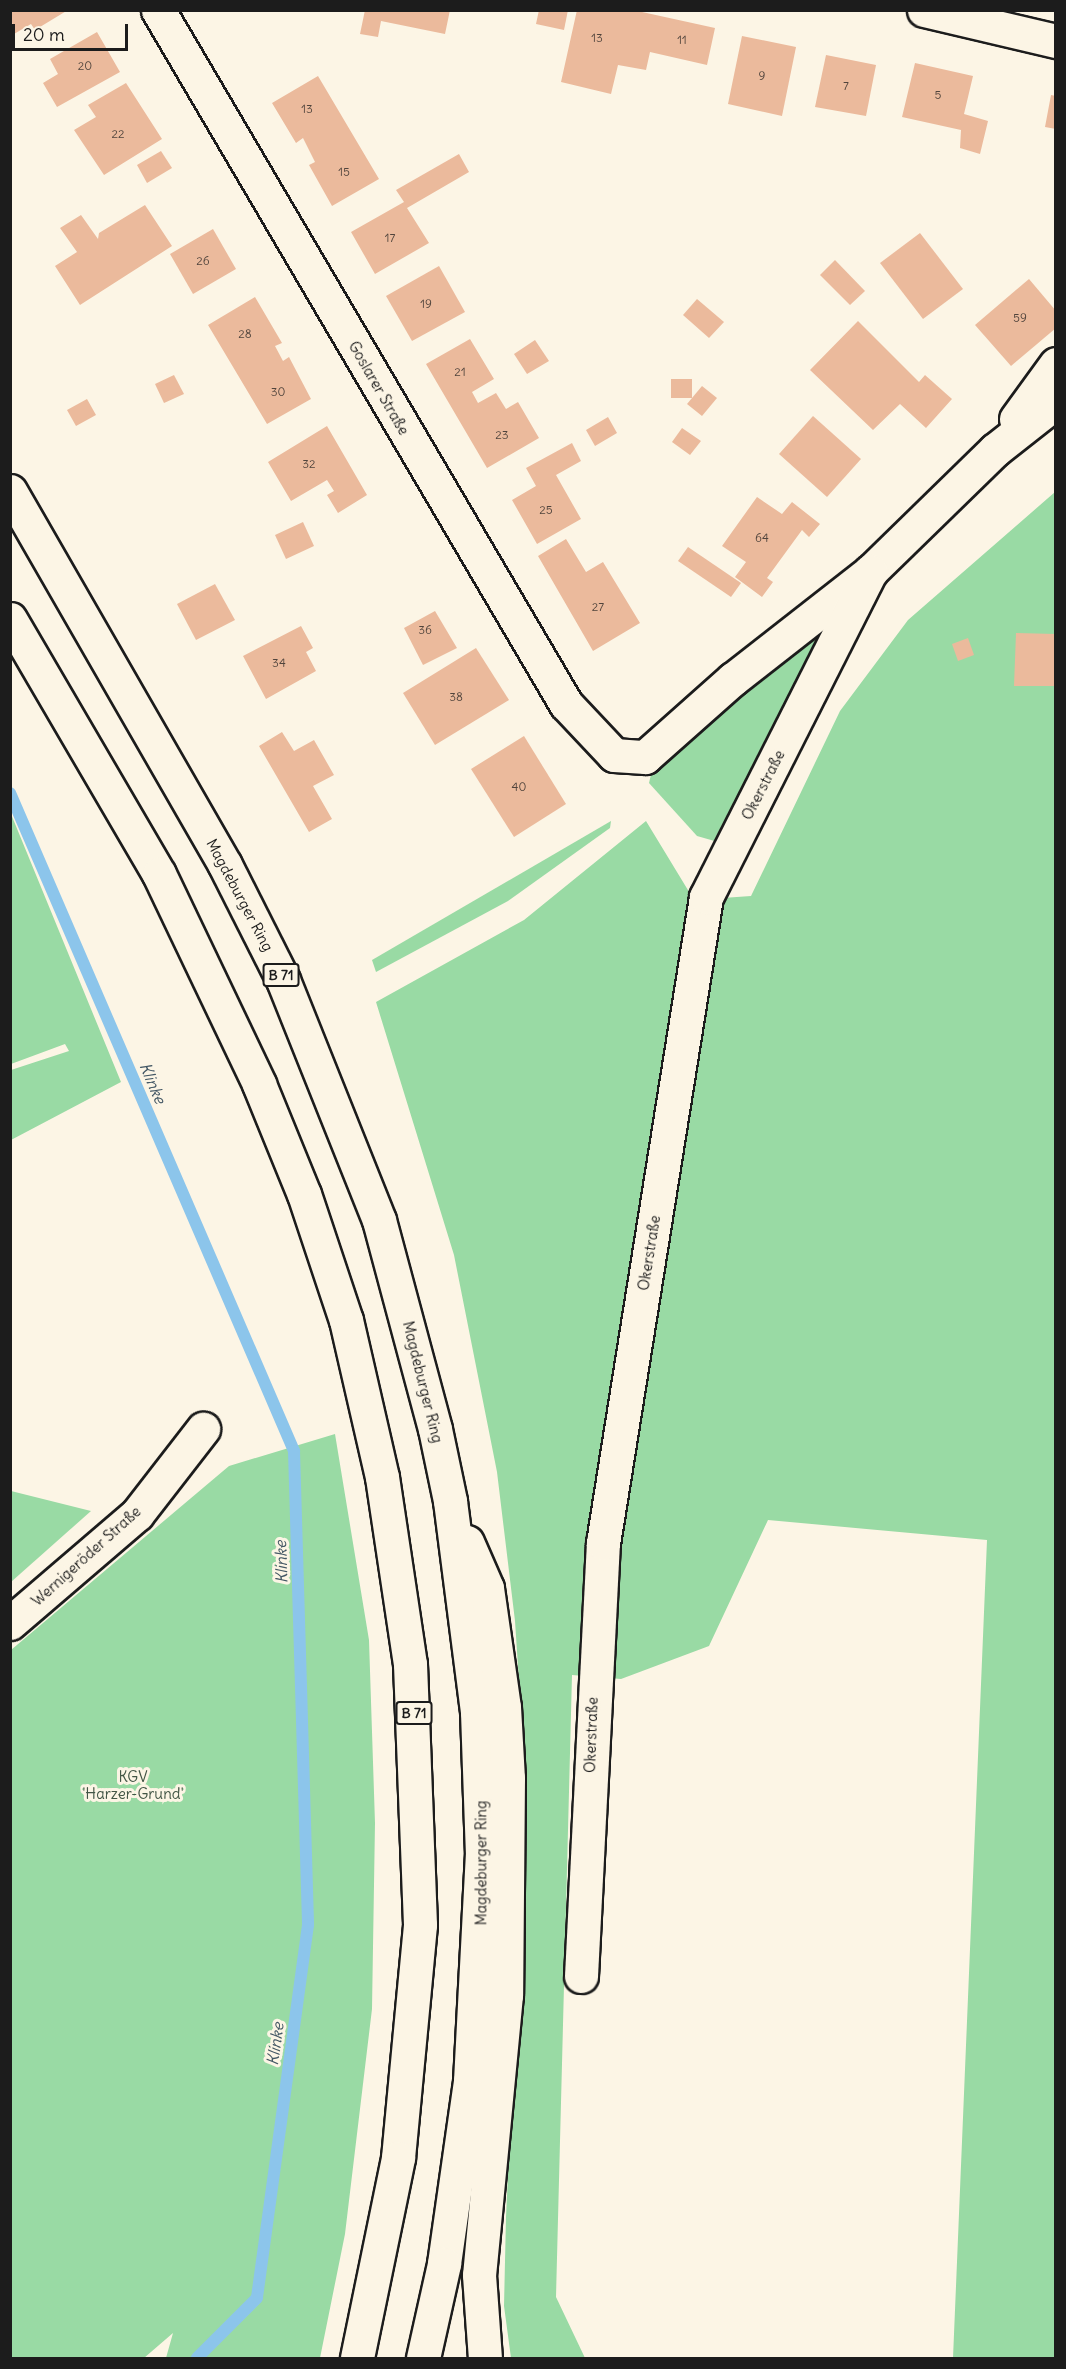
<!DOCTYPE html>
<html>
<head>
<meta charset="utf-8">
<style>
  body { margin:0 }
  #map { position:relative; width:1066px; height:2369px; overflow:hidden; background:#fcf5e5; font-family:Delius,sans-serif }
  div>[style] { position:absolute }
  .green>* { inset:0; background:#99daa4 }
  .stream>* { height:12px; margin:-6px; padding:0 6px; transform-origin:6px; border-radius:6px; background:#8cc5eb }
  .building>* { inset:0; background:#ebba9c }
  .roads { filter:drop-shadow(2px 0 #1c1c1c) drop-shadow(-2px 0 #1c1c1c) drop-shadow(0 2px #1c1c1c) drop-shadow(0 -2px #1c1c1c) }
  .minor>* { height:33px; margin:-16.5px; padding:0 16.5px; transform-origin:16.5px; border-radius:16.5px; background:#fcf5e5 }
  .highway>* { height:33px; margin:-16.5px; padding:0 16.5px; transform-origin:16.5px; border-radius:16.5px; background:#fcf5e5 }
  span { translate:-50% -50%; white-space:nowrap; text-align:center; line-height:1.15; -webkit-text-stroke:6px #fcf5e5; paint-order:stroke }
  .number-label { font-size:12px; color:#50443c }
  .number-label span { -webkit-text-stroke-width:0 }
  .shield-label span { padding:2px 4px; background:#fcf5e5; border:2px solid; border-radius:4px; -webkit-text-stroke-width:0 }
  .shield-label { font-size:14px; color:#1c1c1c; font-weight:700 }
  .street-label { font-size:15px; color:#1c1c1c }
  .park-label { font-size:15px; color:#425545 }
  .water-label { font-size:16px; color:#435764; font-style:italic }
  .frame { position:absolute; inset:0; border:12px solid #1c1c1c; pointer-events:none }
  .scale { position:absolute; left:12px; top:24px; width:116px; height:27px; box-sizing:border-box; border:3px solid #1c1c1c; border-top:0; padding-left:8px; font-size:18px; line-height:21px; white-space:nowrap; color:#1c1c1c; -webkit-text-stroke:4px #fcf5e5; paint-order:stroke }
</style>
</head>
<body>
<div id="map">
  <div class="green">
    <i style="clip-path:polygon(1055px 492px,1055px 2358px,953px 2358px,987px 1540px,768px 1520px,709px 1646px,621px 1679px,572px 1675px,556px 2297px,585px 2358px,511px 2358px,504px 2306px,506px 2217px,526px 1788px,515px 1621px,497px 1472px,454px 1255px,376px 1002px,524px 920px,646px 821px,694px 900px,751px 896px,840px 711px,908px 620px)"></i>
    <i style="clip-path:polygon(818px 633px,823px 635px,718px 842px,697px 836px,649px 783px,653px 766px)"></i>
    <i style="clip-path:polygon(11px 814px,121px 1082px,11px 1140px,11px 1070px,69px 1051px,65px 1044px,11px 1064px)"></i>
    <i style="clip-path:polygon(611px 821px,610px 828px,508px 901px,376px 972px,372px 960px)"></i>
    <i style="clip-path:polygon(335px 1434px,369px 1640px,375px 1823px,372px 2009px,345px 2234px,320px 2358px,166px 2358px,173px 2333px,144px 2358px,11px 2358px,11px 1650px,229px 1466px)"></i>
    <i style="clip-path:polygon(11px 1491px,91px 1511px,11px 1582px,10px 1491px)"></i>
  </div>
  <div class="stream">
    <i style="left:10px;top:793px;width:717px;rotate:66.65deg"></i>
    <i style="left:294px;top:1451px;width:474px;rotate:88.3deg"></i>
    <i style="left:308px;top:1925px;width:376px;rotate:97.8deg"></i>
    <i style="left:257px;top:2298px;width:85px;rotate:135deg"></i>
  </div>
  <div class="building">
    <i style="clip-path:polygon(10px 10px,68px 10px,35px 30px,31px 24px,14px 34px)"></i>
    <i style="clip-path:polygon(365px 10px,450px 10px,445px 34px,381px 21px,378px 37px,360px 34px)"></i>
    <i style="clip-path:polygon(539px 10px,568px 10px,564px 30px,536px 24px)"></i>
    <i style="clip-path:polygon(577px 10px,633px 10px,715px 28px,707px 65px,650px 52px,646px 70px,618px 65px,611px 94px,561px 82px)"></i>
    <i style="clip-path:polygon(97px 32px,120px 72px,57px 107px,43px 83px,58px 74px,50px 59px)"></i>
    <i style="clip-path:polygon(742px 36px,796px 47px,782px 116px,728px 104px)"></i>
    <i style="clip-path:polygon(826px 55px,876px 65px,866px 116px,815px 107px)"></i>
    <i style="clip-path:polygon(915px 63px,973px 76px,964px 114px,988px 121px,980px 154px,960px 148px,961px 130px,902px 117px)"></i>
    <i style="clip-path:polygon(318px 76px,379px 179px,332px 206px,309px 165px,315px 162px,303px 138px,296px 143px,272px 103px)"></i>
    <i style="clip-path:polygon(126px 83px,162px 139px,104px 175px,74px 130px,96px 117px,88px 105px)"></i>
    <i style="clip-path:polygon(1051px 95px,1056px 96px,1056px 129px,1045px 127px)"></i>
    <i style="clip-path:polygon(161px 151px,172px 168px,147px 183px,137px 165px)"></i>
    <i style="clip-path:polygon(459px 154px,469px 172px,407px 208px,429px 243px,375px 274px,351px 232px,404px 202px,396px 190px)"></i>
    <i style="clip-path:polygon(145px 205px,172px 246px,80px 305px,55px 266px,77px 252px,60px 228px,81px 215px,98px 239px,99px 233px)"></i>
    <i style="clip-path:polygon(213px 229px,236px 269px,193px 294px,170px 254px)"></i>
    <i style="clip-path:polygon(920px 233px,963px 289px,923px 319px,880px 263px)"></i>
    <i style="clip-path:polygon(835px 260px,865px 291px,850px 305px,820px 275px)"></i>
    <i style="clip-path:polygon(439px 266px,465px 312px,412px 341px,386px 296px)"></i>
    <i style="clip-path:polygon(1029px 279px,1056px 311px,1056px 328px,1011px 366px,975px 325px)"></i>
    <i style="clip-path:polygon(255px 297px,282px 343px,275px 346px,283px 361px,289px 357px,311px 399px,267px 424px,208px 325px)"></i>
    <i style="clip-path:polygon(697px 299px,724px 322px,709px 338px,683px 315px)"></i>
    <i style="clip-path:polygon(858px 321px,919px 382px,925px 375px,952px 399px,926px 428px,900px 404px,873px 430px,810px 370px)"></i>
    <i style="clip-path:polygon(470px 339px,494px 379px,472px 392px,478px 403px,496px 393px,506px 409px,518px 402px,539px 438px,487px 468px,426px 364px)"></i>
    <i style="clip-path:polygon(535px 340px,549px 361px,527px 374px,514px 354px)"></i>
    <i style="clip-path:polygon(174px 375px,184px 394px,164px 403px,155px 384px)"></i>
    <i style="clip-path:polygon(671px 379px,692px 379px,692px 398px,671px 398px)"></i>
    <i style="clip-path:polygon(702px 386px,717px 398px,702px 416px,687px 404px)"></i>
    <i style="clip-path:polygon(87px 399px,96px 415px,76px 426px,67px 410px)"></i>
    <i style="clip-path:polygon(813px 416px,861px 459px,827px 497px,779px 454px)"></i>
    <i style="clip-path:polygon(608px 417px,617px 433px,595px 446px,586px 430px)"></i>
    <i style="clip-path:polygon(327px 426px,367px 495px,338px 513px,327px 495px,334px 491px,327px 480px,291px 501px,268px 462px)"></i>
    <i style="clip-path:polygon(682px 428px,701px 441px,690px 455px,672px 442px)"></i>
    <i style="clip-path:polygon(572px 443px,581px 461px,556px 475px,581px 519px,537px 544px,512px 500px,536px 486px,526px 468px)"></i>
    <i style="clip-path:polygon(757px 497px,782px 514px,792px 502px,820px 524px,809px 537px,802px 530px,767px 578px,773px 582px,762px 597px,735px 577px,746px 562px,722px 546px)"></i>
    <i style="clip-path:polygon(303px 522px,314px 546px,286px 559px,275px 535px)"></i>
    <i style="clip-path:polygon(566px 539px,586px 572px,603px 562px,640px 623px,593px 651px,538px 556px)"></i>
    <i style="clip-path:polygon(688px 547px,741px 583px,731px 597px,678px 561px)"></i>
    <i style="clip-path:polygon(215px 584px,235px 620px,196px 640px,177px 604px)"></i>
    <i style="clip-path:polygon(435px 611px,457px 648px,423px 665px,404px 628px)"></i>
    <i style="clip-path:polygon(301px 626px,313px 648px,306px 652px,316px 671px,266px 699px,243px 656px)"></i>
    <i style="clip-path:polygon(1016px 633px,1056px 634px,1056px 686px,1014px 686px)"></i>
    <i style="clip-path:polygon(968px 638px,974px 655px,958px 661px,952px 644px)"></i>
    <i style="clip-path:polygon(476px 648px,509px 700px,435px 745px,403px 693px)"></i>
    <i style="clip-path:polygon(282px 732px,294px 751px,314px 740px,334px 775px,313px 786px,332px 819px,309px 832px,259px 746px)"></i>
    <i style="clip-path:polygon(524px 736px,566px 804px,514px 837px,471px 769px)"></i>
  </div>
  <div class="roads">
    <div class="minor">
      <i style="left:158px;top:10px;width:805px;rotate:59.55deg"></i>
      <i style="left:566px;top:704px;width:70px;rotate:46.7deg"></i>
      <i style="left:614px;top:755px;width:31px;rotate:4deg"></i>
      <i style="left:645px;top:757px;width:118px;rotate:-41.6deg"></i>
      <i style="left:733px;top:679px;width:175px;rotate:-38deg"></i>
      <i style="left:871px;top:571px;width:173px;rotate:-44.3deg"></i>
      <i style="left:995px;top:450px;width:78px;rotate:-38.2deg"></i>
      <i style="left:924px;top:10px;width:136px;rotate:13.2deg"></i>
      <i style="left:1016px;top:419px;width:68px;rotate:-54deg"></i>
      <i style="left:10px;top:1623px;width:167px;rotate:-40.6deg"></i>
      <i style="left:137px;top:1514px;width:108px;rotate:-52.2deg"></i>
      <i style="left:581px;top:1976px;width:434px;rotate:-87.1deg"></i>
      <i style="left:603px;top:1543px;width:654px;rotate:-80.94deg"></i>
      <i style="left:706px;top:897px;width:365px;rotate:-63.2deg"></i>
    </div>
    <div class="highway">
      <i style="left:10px;top:491px;width:431px;rotate:60.1deg"></i>
      <i style="left:225px;top:865px;width:129px;rotate:63.2deg"></i>
      <i style="left:283px;top:980px;width:258px;rotate:68.2deg"></i>
      <i style="left:379px;top:1220px;width:216px;rotate:75deg"></i>
      <i style="left:435px;top:1429px;width:74px;rotate:78.2deg"></i>
      <i style="left:450px;top:1501px;width:213px;rotate:82.7deg"></i>
      <i style="left:477px;top:1712px;width:140px;rotate:88deg"></i>
      <i style="left:482px;top:1852px;width:229px;rotate:93deg"></i>
      <i style="left:470px;top:2081px;width:185px;rotate:98.1deg"></i>
      <i style="left:444px;top:2264px;width:96px;rotate:102.6deg"></i>
      <i style="left:10px;top:619px;width:295px;rotate:59.7deg"></i>
      <i style="left:159px;top:874px;width:233px;rotate:64.5deg"></i>
      <i style="left:259px;top:1084px;width:119px;rotate:67.8deg"></i>
      <i style="left:304px;top:1194px;width:133px;rotate:71.6deg"></i>
      <i style="left:346px;top:1320px;width:161px;rotate:77.1deg"></i>
      <i style="left:382px;top:1477px;width:189px;rotate:81.5deg"></i>
      <i style="left:410px;top:1664px;width:261px;rotate:87.8deg"></i>
      <i style="left:420px;top:1925px;width:234px;rotate:95.4deg"></i>
      <i style="left:398px;top:2158px;width:204px;rotate:101.6deg"></i>
      <i style="left:467px;top:1542px;width:50px;rotate:66.5deg"></i>
      <i style="left:487px;top:1588px;width:120px;rotate:81.9deg"></i>
      <i style="left:504px;top:1707px;width:71px;rotate:86.8deg"></i>
      <i style="left:508px;top:1778px;width:217px;rotate:90.5deg"></i>
      <i style="left:506px;top:1995px;width:281px;rotate:95.5deg"></i>
      <i style="left:479px;top:2275px;width:83px;rotate:85.9deg"></i>
    </div>
  </div>
  <div class="number-label">
    <span style="left:597px;top:38px">13</span>
    <span style="left:682px;top:40px">11</span>
    <span style="left:85px;top:66px">20</span>
    <span style="left:762px;top:76px">9</span>
    <span style="left:846px;top:86px">7</span>
    <span style="left:938px;top:95px">5</span>
    <span style="left:307px;top:109px">13</span>
    <span style="left:118px;top:134px">22</span>
    <span style="left:344px;top:172px">15</span>
    <span style="left:390px;top:238px">17</span>
    <span style="left:203px;top:261px">26</span>
    <span style="left:426px;top:304px">19</span>
    <span style="left:1020px;top:318px">59</span>
    <span style="left:245px;top:334px">28</span>
    <span style="left:460px;top:372px">21</span>
    <span style="left:278px;top:392px">30</span>
    <span style="left:502px;top:435px">23</span>
    <span style="left:309px;top:464px">32</span>
    <span style="left:546px;top:510px">25</span>
    <span style="left:762px;top:538px">64</span>
    <span style="left:598px;top:607px">27</span>
    <span style="left:425px;top:630px">36</span>
    <span style="left:279px;top:663px">34</span>
    <span style="left:456px;top:697px">38</span>
    <span style="left:519px;top:787px">40</span>
  </div>
  <div class="shield-label">
    <span style="left:281px;top:975px">B 71</span>
    <span style="left:414px;top:1713px">B 71</span>
  </div>
  <div class="street-label">
    <span style="left:379px;top:388px;rotate:60deg">Goslarer Straße</span>
    <span style="left:763px;top:785px;rotate:-63deg">Okerstraße</span>
    <span style="left:240px;top:895px;rotate:62deg">Magdeburger Ring</span>
    <span style="left:649px;top:1253px;rotate:-81deg">Okerstraße</span>
    <span style="left:423px;top:1382px;rotate:76deg">Magdeburger Ring</span>
    <span style="left:86px;top:1556px;rotate:-42deg">Wernigeröder Straße</span>
    <span style="left:591px;top:1735px;rotate:-88deg">Okerstraße</span>
    <span style="left:481px;top:1863px;rotate:-90deg">Magdeburger Ring</span>
  </div>
  <div class="park-label">
    <span style="left:133px;top:1785px">KGV<br>'Harzer-Grund'</span>
  </div>
  <div class="water-label">
    <span style="left:153px;top:1083px;rotate:67deg">Klinke</span>
    <span style="left:281px;top:1562px;rotate:-92deg">Klinke</span>
    <span style="left:275px;top:2044px;rotate:-82deg">Klinke</span>
  </div>
  <div class="frame"></div>
  <div class="scale">20 m</div>
</div>
</body>
</html>
